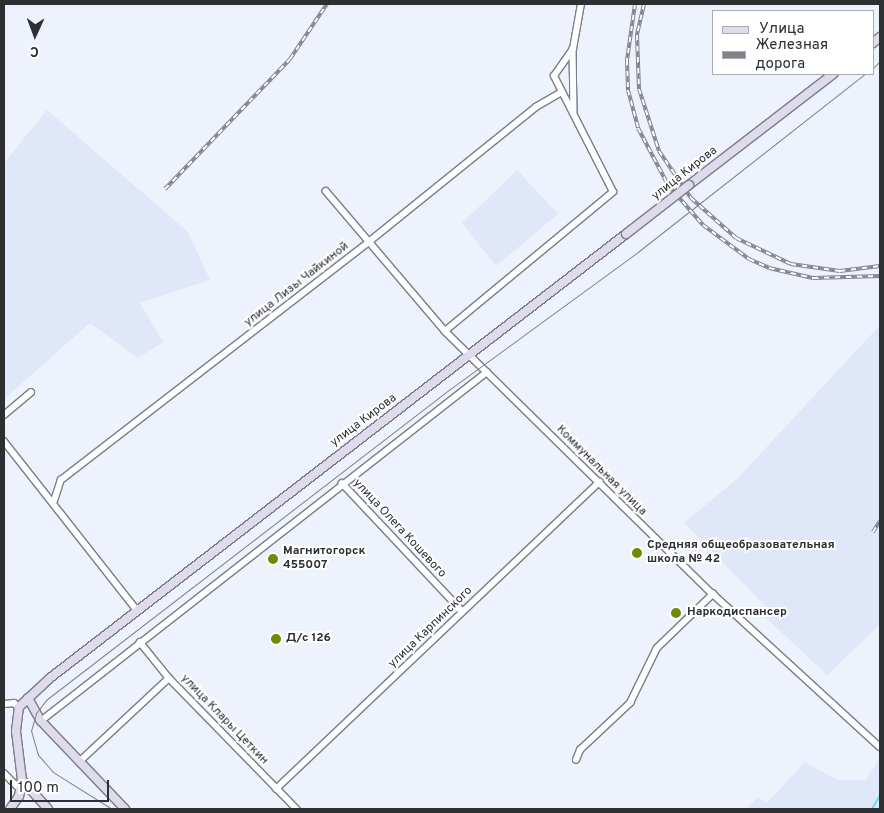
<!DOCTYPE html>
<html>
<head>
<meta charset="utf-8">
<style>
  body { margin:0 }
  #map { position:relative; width:884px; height:813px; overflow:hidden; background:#eef2fc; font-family:Overpass,sans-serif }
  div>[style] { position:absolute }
  .built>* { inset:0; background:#e0e7f8 }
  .stream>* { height:2px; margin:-1px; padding:0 1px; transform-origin:1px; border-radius:1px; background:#68dff1 }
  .roads { filter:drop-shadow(1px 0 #7a7e86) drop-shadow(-1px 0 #7a7e86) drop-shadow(0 1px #7a7e86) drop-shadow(0 -1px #7a7e86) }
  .street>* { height:5.5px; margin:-2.75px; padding:0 2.75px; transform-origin:2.75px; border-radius:2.75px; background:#fff }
  .secondary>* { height:8px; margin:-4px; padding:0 4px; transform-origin:4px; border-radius:4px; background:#dfdaec }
  .tram>* { height:1px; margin:-0.5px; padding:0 0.5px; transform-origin:0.5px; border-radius:0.5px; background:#808389 }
  .rail>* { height:4px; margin-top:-2px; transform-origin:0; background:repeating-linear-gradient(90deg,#fff 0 5.5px,#808389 0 11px); box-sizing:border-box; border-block:1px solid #808389 }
  .bridges { filter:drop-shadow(1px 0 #7a7e86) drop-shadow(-1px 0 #7a7e86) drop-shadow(0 1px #7a7e86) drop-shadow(0 -1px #7a7e86) }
  .secondary-bridge>* { height:8px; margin:-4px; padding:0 4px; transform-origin:4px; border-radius:4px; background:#dfdaec }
  .dots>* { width:14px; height:14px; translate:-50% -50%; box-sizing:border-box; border:2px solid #fff; border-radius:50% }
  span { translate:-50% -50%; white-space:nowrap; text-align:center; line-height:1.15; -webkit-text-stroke:4px #fff; paint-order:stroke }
  .street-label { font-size:12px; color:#2d2f32 }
  .poi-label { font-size:12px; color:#2d2f32; font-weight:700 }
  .left { translate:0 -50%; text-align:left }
  .frame { position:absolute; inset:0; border:5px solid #2d2f32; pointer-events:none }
  .legend { position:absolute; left:712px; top:10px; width:162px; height:65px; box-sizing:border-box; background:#fff; border:1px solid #abacad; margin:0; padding:6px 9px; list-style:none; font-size:15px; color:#2d2f32 }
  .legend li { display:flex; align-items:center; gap:10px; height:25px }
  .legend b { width:25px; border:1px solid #abacad }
  .north { position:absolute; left:10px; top:10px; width:50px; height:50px; -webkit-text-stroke:4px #fff; paint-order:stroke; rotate:182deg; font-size:14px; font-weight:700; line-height:20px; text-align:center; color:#2d2f32 }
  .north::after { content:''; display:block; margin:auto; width:18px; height:22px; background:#2d2f32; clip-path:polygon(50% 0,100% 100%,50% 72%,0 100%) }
  .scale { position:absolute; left:10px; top:780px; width:99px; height:22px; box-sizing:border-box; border:2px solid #2d2f32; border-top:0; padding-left:6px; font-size:15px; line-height:18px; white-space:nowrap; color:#2d2f32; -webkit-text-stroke:4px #fff; paint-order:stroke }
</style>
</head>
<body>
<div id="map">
  <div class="built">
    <i style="clip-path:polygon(47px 110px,188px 232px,210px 280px,140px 303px,163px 342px,138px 358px,90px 323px,4px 399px,4px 163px)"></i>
    <i style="clip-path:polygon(517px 170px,558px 214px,496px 266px,462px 223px)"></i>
    <i style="clip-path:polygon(880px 325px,880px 625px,827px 675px,766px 618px,770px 611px,684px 523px,737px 479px)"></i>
    <i style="clip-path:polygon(880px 757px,880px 809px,746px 809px,758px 797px,767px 803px,805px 762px,837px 780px,866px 780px)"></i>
  </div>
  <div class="stream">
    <i style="left:872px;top:809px;width:16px;rotate:-60deg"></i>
  </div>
  <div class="roads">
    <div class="street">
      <i style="left:573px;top:49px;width:63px;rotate:89.1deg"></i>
      <i style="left:326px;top:191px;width:184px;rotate:49.6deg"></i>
      <i style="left:445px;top:331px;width:375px;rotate:44.5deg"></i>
      <i style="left:713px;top:594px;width:226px;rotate:42.5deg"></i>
      <i style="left:445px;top:331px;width:218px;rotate:-39.6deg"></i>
      <i style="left:613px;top:192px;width:130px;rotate:-117deg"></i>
      <i style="left:554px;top:76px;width:33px;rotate:-55deg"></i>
      <i style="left:573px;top:49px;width:46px;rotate:-79.9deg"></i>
      <i style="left:4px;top:415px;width:35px;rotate:-40deg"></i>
      <i style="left:4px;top:441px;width:216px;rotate:51.8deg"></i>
      <i style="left:342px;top:483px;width:175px;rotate:46.8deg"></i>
      <i style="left:54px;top:501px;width:22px;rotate:-72deg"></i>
      <i style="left:61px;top:480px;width:391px;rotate:-37.7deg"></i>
      <i style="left:370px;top:241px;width:213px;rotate:-38.9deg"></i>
      <i style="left:536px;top:107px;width:30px;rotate:-30deg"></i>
      <i style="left:140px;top:642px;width:46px;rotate:51.1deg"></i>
      <i style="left:169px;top:678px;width:183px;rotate:45.7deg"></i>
      <i style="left:4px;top:704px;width:10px;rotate:-6deg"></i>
      <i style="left:14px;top:703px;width:6px;rotate:39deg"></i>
      <i style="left:41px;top:721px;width:566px;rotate:-38.04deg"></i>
      <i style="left:576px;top:760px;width:11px;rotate:-68deg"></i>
      <i style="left:580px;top:750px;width:69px;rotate:-43.2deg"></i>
      <i style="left:630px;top:703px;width:61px;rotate:-63.9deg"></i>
      <i style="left:657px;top:648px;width:78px;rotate:-44deg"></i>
      <i style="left:79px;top:762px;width:123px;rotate:-43deg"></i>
      <i style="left:4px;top:773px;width:24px;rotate:45deg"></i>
      <i style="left:276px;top:789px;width:446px;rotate:-43.5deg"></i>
    </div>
    <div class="secondary">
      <i style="left:873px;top:43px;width:9px;rotate:-41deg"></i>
      <i style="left:689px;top:185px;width:182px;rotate:-37.6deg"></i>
      <i style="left:28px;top:698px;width:26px;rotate:61deg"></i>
      <i style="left:41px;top:721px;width:122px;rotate:46.3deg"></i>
      <i style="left:22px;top:780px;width:39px;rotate:48deg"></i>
      <i style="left:10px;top:809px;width:16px;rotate:-55deg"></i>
      <i style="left:19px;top:796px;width:16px;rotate:-79deg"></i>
      <i style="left:22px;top:780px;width:49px;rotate:-97deg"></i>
      <i style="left:16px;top:731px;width:24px;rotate:-83deg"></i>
      <i style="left:19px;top:707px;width:42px;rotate:-43.1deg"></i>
      <i style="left:50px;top:678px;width:727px;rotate:-37.63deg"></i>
    </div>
  </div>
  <div class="tram">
    <i style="left:873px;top:68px;width:10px;rotate:-45deg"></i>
    <i style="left:112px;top:809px;width:70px;rotate:-147.9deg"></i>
    <i style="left:53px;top:772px;width:23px;rotate:-131deg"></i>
    <i style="left:38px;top:755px;width:25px;rotate:-106deg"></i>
    <i style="left:31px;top:731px;width:19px;rotate:-74deg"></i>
    <i style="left:36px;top:713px;width:16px;rotate:-52deg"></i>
    <i style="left:46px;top:700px;width:510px;rotate:-37.59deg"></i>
    <i style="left:450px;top:389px;width:234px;rotate:-36.1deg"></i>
    <i style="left:639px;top:251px;width:287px;rotate:-38.1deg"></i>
  </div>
  <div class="rail">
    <i style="left:635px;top:4px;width:57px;rotate:98.1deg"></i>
    <i style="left:627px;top:60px;width:30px;rotate:88deg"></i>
    <i style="left:628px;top:90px;width:39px;rotate:75deg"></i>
    <i style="left:638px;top:128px;width:64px;rotate:62.2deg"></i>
    <i style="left:668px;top:185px;width:53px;rotate:48.8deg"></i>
    <i style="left:703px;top:225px;width:57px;rotate:36.5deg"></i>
    <i style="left:749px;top:259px;width:22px;rotate:24deg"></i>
    <i style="left:769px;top:268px;width:45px;rotate:12.8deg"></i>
    <i style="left:813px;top:278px;width:67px;rotate:-1.7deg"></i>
    <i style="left:644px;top:4px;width:32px;rotate:103deg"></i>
    <i style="left:637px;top:35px;width:54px;rotate:87.9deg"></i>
    <i style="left:639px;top:89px;width:65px;rotate:72.1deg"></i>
    <i style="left:659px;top:151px;width:57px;rotate:55.8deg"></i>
    <i style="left:691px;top:198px;width:60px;rotate:41.6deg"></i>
    <i style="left:736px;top:238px;width:61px;rotate:25.3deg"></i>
    <i style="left:791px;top:264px;width:49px;rotate:8.1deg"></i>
    <i style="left:840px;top:271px;width:40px;rotate:-7.1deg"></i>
    <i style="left:165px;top:189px;width:180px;rotate:-46.1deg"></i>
    <i style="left:290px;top:59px;width:66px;rotate:-56.1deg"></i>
    <i style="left:873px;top:532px;width:13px;rotate:-58deg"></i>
  </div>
  <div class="bridges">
    <div class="secondary-bridge">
      <i style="left:626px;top:234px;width:80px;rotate:-37.9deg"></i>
    </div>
  </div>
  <div class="dots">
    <i style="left:637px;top:553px;background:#708b02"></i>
    <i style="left:273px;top:559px;background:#708b02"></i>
    <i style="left:676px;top:613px;background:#708b02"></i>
    <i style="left:276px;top:639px;background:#708b02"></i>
  </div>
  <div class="street-label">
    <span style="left:685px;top:174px;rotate:-38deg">улица Кирова</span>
    <span style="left:297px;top:285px;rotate:-38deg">улица Лизы Чайкиной</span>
    <span style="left:364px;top:421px;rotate:-37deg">улица Кирова</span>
    <span style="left:601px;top:471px;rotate:45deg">Коммунальная улица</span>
    <span style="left:399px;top:529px;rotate:47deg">улица Олега Кошевого</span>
    <span style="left:431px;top:628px;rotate:-44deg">улица Карпинского</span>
    <span style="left:224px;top:720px;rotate:46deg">улица Клары Цеткин</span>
  </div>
  <div class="poi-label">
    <span class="left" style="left:647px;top:553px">Средняя общеобразовательная<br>школа № 42</span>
    <span class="left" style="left:283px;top:559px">Магнитогорск<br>455007</span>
    <span class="left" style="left:687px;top:613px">Наркодиспансер</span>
    <span class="left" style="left:286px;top:639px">Д/с 126</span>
  </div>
  <div class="frame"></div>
  <ul class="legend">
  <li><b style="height:6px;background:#dfdaec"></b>Улица</li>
  <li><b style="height:6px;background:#808389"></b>Железная дорога</li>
  </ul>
  <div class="north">С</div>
  <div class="scale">100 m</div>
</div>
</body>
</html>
